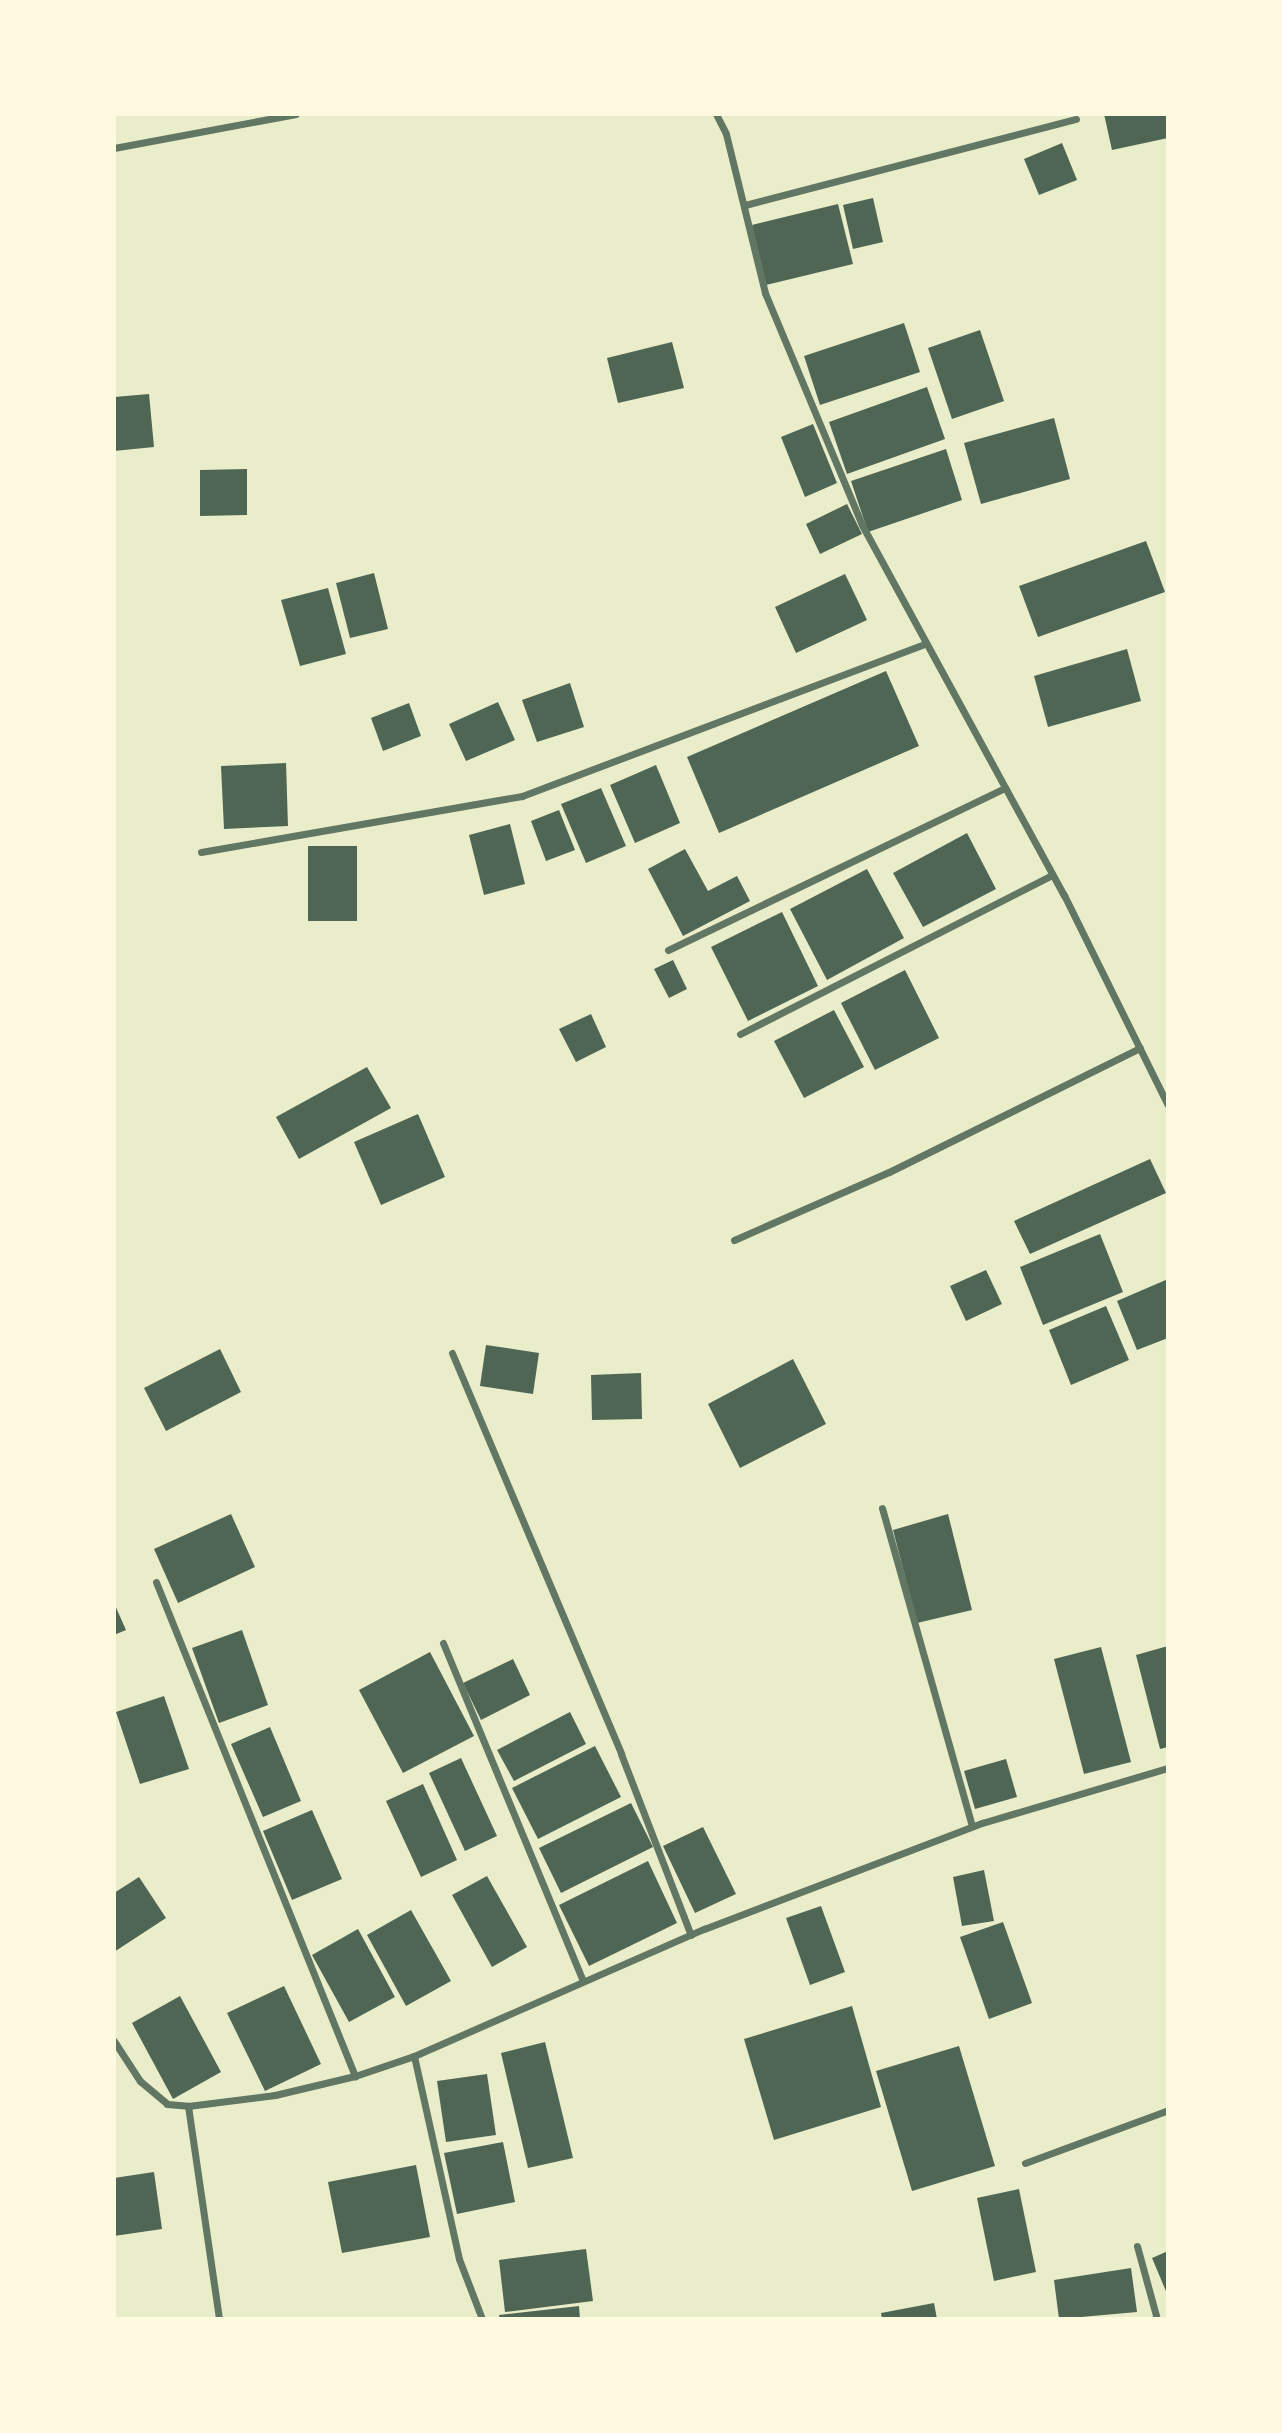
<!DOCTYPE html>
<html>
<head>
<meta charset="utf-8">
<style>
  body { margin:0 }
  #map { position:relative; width:1282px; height:2433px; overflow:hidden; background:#e9edc9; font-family:Manrope,sans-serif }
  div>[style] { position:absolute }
  .building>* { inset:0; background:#4f6655 }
  .minor>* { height:7px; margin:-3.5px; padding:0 3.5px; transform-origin:3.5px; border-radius:3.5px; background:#617663 }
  span { translate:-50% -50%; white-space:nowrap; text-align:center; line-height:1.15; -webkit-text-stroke:7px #fefae0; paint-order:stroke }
  .frame { position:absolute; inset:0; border:116px solid #fefae0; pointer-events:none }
</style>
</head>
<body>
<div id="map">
  <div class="building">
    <i style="clip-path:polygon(1104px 114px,1168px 114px,1168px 138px,1112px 150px)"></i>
    <i style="clip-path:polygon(1062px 143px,1077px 180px,1039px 195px,1024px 159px)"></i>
    <i style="clip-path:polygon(873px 198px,883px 242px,853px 249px,843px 205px)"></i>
    <i style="clip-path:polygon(838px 204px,853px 264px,766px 285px,752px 225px)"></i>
    <i style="clip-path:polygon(904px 323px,920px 372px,820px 405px,804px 356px)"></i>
    <i style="clip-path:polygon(980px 330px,1004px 401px,952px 419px,928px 348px)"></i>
    <i style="clip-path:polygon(672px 342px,684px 388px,618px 403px,607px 358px)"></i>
    <i style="clip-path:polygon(927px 387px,945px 439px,847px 474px,829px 422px)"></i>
    <i style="clip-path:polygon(149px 394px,154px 447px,114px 451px,114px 397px)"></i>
    <i style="clip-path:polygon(1054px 418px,1070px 479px,981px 504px,964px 443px)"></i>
    <i style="clip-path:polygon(813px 424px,837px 483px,805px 497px,781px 437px)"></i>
    <i style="clip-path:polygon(946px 449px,962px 500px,868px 532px,851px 481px)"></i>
    <i style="clip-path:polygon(247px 469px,247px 515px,200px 516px,200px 470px)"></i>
    <i style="clip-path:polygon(847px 504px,862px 534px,820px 554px,806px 524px)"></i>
    <i style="clip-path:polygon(1146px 541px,1165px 592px,1038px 637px,1019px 586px)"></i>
    <i style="clip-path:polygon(374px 573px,388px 629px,350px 638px,336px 583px)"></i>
    <i style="clip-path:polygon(845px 574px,867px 620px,796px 653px,775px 607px)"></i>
    <i style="clip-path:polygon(328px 588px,346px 654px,300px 666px,281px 600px)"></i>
    <i style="clip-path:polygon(1127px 649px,1141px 701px,1048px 727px,1034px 676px)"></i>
    <i style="clip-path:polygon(886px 671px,919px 746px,719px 833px,687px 757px)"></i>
    <i style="clip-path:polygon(570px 683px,584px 727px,537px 742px,522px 700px)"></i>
    <i style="clip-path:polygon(498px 702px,515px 740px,466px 761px,449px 724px)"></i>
    <i style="clip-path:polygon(409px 703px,421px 736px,383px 751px,371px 718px)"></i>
    <i style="clip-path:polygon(286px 763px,288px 826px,224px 829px,221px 766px)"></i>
    <i style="clip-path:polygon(656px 765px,680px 823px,635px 843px,610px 785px)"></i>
    <i style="clip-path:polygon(601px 788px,626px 846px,586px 863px,561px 804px)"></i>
    <i style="clip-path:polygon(559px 810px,575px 850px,546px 861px,531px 821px)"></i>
    <i style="clip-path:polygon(510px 824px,525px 884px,484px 895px,469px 835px)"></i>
    <i style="clip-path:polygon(967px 833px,996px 889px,923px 927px,893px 873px)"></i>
    <i style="clip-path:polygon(308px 846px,357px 846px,357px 921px,308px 921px)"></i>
    <i style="clip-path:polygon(685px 849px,708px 891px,737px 876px,750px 901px,683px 936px,648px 869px)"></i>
    <i style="clip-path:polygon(867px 869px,904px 938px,827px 980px,790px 909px)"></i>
    <i style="clip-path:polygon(782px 912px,818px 986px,748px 1021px,711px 947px)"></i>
    <i style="clip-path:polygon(673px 960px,687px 989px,669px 998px,654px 969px)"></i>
    <i style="clip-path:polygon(905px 970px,939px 1038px,875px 1070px,841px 1003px)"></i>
    <i style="clip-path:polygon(834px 1010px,864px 1067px,804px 1098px,774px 1041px)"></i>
    <i style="clip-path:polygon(591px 1014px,606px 1047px,576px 1062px,559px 1029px)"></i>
    <i style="clip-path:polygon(367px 1067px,391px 1108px,299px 1159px,276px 1117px)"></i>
    <i style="clip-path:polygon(418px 1114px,445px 1177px,381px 1205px,354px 1142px)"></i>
    <i style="clip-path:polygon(1150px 1159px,1166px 1193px,1030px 1254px,1014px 1221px)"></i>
    <i style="clip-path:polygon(1100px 1234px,1123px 1292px,1043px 1325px,1020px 1267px)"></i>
    <i style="clip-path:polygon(986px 1270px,1002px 1304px,966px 1321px,950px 1286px)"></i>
    <i style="clip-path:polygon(1168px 1279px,1168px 1338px,1137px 1350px,1117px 1301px)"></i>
    <i style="clip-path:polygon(1106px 1306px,1129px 1360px,1071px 1385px,1049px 1330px)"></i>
    <i style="clip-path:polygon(486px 1345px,539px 1353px,533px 1394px,480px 1386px)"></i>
    <i style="clip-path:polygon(220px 1349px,241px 1392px,166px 1431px,144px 1388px)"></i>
    <i style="clip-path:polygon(793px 1359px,826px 1424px,740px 1468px,708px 1404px)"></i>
    <i style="clip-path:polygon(641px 1373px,642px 1419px,592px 1420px,591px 1375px)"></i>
    <i style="clip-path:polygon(231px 1514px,255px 1567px,178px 1603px,154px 1549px)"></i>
    <i style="clip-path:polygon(948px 1514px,972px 1610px,917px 1623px,893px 1530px)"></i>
    <i style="clip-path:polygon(114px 1603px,126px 1630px,114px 1635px)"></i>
    <i style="clip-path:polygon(242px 1630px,268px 1705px,219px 1723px,192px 1648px)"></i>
    <i style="clip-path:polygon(1168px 1646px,1168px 1747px,1160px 1749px,1136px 1655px)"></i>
    <i style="clip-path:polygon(1101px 1647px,1131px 1762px,1084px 1774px,1054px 1659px)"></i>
    <i style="clip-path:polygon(430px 1652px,474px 1736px,403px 1773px,359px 1690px)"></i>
    <i style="clip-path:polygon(513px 1659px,530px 1695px,481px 1720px,463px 1683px)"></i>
    <i style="clip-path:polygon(164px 1696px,189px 1769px,140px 1784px,116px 1712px)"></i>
    <i style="clip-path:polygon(570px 1712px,586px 1744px,514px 1781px,497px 1750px)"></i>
    <i style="clip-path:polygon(270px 1727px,301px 1801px,263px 1817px,231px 1744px)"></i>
    <i style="clip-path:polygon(595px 1746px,621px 1797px,538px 1839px,512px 1788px)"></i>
    <i style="clip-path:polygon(461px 1758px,497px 1836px,465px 1851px,429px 1773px)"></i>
    <i style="clip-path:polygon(1006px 1759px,1017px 1797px,975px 1809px,964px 1771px)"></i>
    <i style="clip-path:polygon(423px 1784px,457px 1860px,421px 1877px,386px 1801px)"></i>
    <i style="clip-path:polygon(631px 1803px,653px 1847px,561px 1893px,539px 1848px)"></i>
    <i style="clip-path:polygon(312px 1810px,342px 1879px,292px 1900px,263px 1831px)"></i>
    <i style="clip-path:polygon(703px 1827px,736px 1894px,695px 1913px,663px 1846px)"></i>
    <i style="clip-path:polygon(648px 1861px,677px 1923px,589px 1966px,559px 1905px)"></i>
    <i style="clip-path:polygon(984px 1870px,994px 1921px,962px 1926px,953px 1877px)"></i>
    <i style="clip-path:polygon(487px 1876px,527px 1947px,492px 1967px,452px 1895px)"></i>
    <i style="clip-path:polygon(139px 1877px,166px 1918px,114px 1952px,114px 1893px)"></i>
    <i style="clip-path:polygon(821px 1906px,845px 1972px,810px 1985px,786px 1918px)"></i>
    <i style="clip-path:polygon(411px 1910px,451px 1981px,406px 2006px,367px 1935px)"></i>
    <i style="clip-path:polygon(1003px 1922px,1032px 2003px,989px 2019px,960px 1937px)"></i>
    <i style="clip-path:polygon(358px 1929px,395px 1997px,349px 2022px,312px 1955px)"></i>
    <i style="clip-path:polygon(284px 1986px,321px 2064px,265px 2091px,227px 2013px)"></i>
    <i style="clip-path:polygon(180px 1996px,221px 2072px,173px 2099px,132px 2023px)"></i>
    <i style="clip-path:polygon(852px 2006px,881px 2107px,774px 2140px,744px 2039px)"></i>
    <i style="clip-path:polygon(545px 2042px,573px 2158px,528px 2168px,501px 2053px)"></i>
    <i style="clip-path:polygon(959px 2046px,995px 2166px,912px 2191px,876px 2071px)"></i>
    <i style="clip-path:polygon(487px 2074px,496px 2135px,446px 2142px,437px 2081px)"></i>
    <i style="clip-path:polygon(503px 2142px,515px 2202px,457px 2214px,444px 2153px)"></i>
    <i style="clip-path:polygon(416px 2165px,430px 2237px,342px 2253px,328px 2182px)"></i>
    <i style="clip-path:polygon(154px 2172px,162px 2229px,114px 2236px,114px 2178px)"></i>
    <i style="clip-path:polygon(1019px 2189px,1036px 2272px,994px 2281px,977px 2198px)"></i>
    <i style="clip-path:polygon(586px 2249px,593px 2301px,505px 2312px,499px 2260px)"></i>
    <i style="clip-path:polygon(1168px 2251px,1168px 2296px,1152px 2258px)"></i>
    <i style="clip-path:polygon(1131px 2268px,1137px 2312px,1059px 2319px,1054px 2280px)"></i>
    <i style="clip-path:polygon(934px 2303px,937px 2319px,882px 2319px,881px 2313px)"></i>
    <i style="clip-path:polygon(579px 2306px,580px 2319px,500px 2319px,499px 2315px)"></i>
  </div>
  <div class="minor">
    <i style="left:716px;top:114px;width:22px;rotate:63deg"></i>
    <i style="left:726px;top:134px;width:164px;rotate:76.2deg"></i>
    <i style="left:765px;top:293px;width:251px;rotate:67.3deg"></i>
    <i style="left:862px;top:525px;width:422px;rotate:61.4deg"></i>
    <i style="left:1064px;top:895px;width:234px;rotate:63.7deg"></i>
    <i style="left:114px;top:148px;width:185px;rotate:-10.6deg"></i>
    <i style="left:745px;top:205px;width:342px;rotate:-14.6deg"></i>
    <i style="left:201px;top:852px;width:326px;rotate:-9.9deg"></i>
    <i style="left:522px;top:796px;width:431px;rotate:-20.7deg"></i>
    <i style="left:668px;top:950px;width:374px;rotate:-25.7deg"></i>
    <i style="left:740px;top:1034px;width:350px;rotate:-27deg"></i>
    <i style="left:734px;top:1240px;width:169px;rotate:-23.7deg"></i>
    <i style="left:889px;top:1172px;width:280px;rotate:-26.3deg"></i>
    <i style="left:452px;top:1353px;width:435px;rotate:67.1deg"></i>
    <i style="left:621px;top:1754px;width:194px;rotate:68.9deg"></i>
    <i style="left:882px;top:1508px;width:331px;rotate:74.2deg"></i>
    <i style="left:156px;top:1582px;width:533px;rotate:68.06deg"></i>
    <i style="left:443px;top:1643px;width:364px;rotate:67.5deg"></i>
    <i style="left:114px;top:2041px;width:48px;rotate:57deg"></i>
    <i style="left:140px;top:2081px;width:35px;rotate:40deg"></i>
    <i style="left:167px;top:2104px;width:21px;rotate:5deg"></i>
    <i style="left:188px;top:2106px;width:88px;rotate:-7.2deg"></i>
    <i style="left:275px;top:2095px;width:82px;rotate:-13.4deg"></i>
    <i style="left:355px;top:2076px;width:62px;rotate:-18.7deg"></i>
    <i style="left:414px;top:2056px;width:317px;rotate:-23.7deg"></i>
    <i style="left:704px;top:1929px;width:298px;rotate:-20.9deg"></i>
    <i style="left:982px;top:1823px;width:194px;rotate:-16.5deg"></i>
    <i style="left:414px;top:2056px;width:208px;rotate:77.5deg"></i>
    <i style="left:459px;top:2259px;width:64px;rotate:69deg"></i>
    <i style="left:188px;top:2106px;width:215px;rotate:81.7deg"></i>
    <i style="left:1025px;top:2163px;width:153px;rotate:-20.3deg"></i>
    <i style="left:1137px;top:2246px;width:76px;rotate:74.7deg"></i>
  </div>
  <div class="frame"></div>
</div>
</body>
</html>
